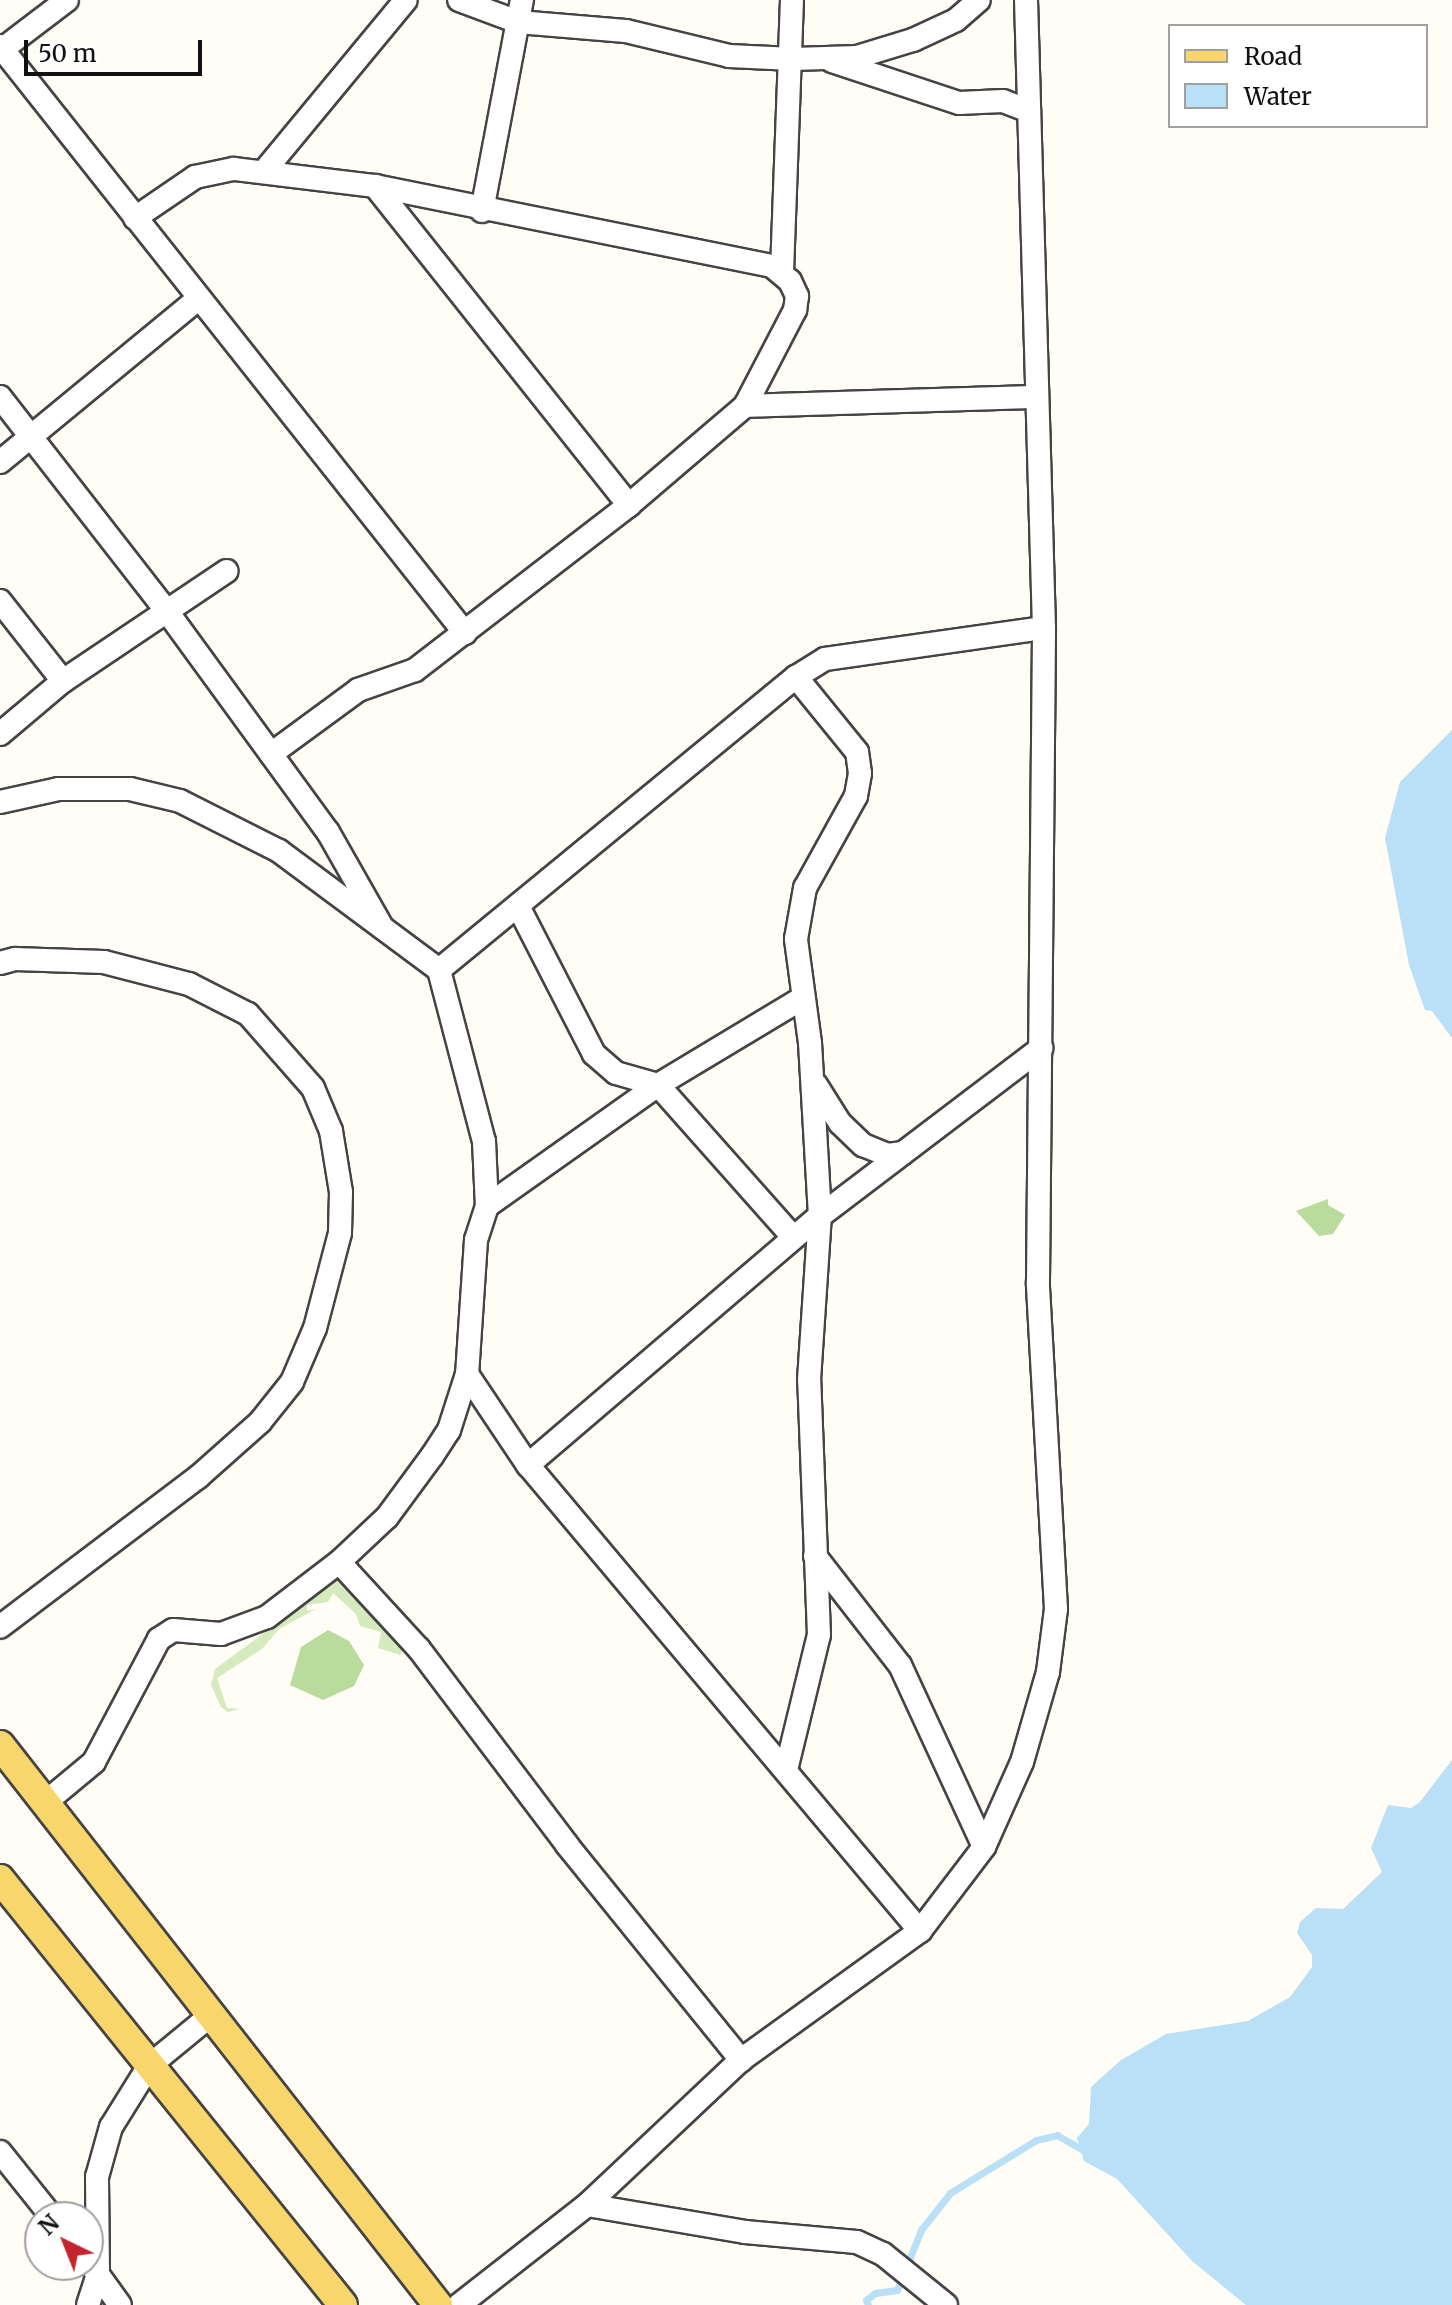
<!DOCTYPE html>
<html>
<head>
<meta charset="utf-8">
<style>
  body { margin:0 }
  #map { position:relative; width:1452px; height:2305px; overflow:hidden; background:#fffdf5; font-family:Merriweather,serif }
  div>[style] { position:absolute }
  .green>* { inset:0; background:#d5ebbd }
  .forest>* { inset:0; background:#b9dc9c }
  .water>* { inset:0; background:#b9e0f7 }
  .stream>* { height:7px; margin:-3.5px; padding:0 3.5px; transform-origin:3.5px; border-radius:3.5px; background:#b9e0f7 }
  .roads { filter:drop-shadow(2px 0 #444) drop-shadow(-2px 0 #444) drop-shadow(0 2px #444) drop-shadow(0 -2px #444) }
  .minor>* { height:22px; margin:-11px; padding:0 11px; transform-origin:11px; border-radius:11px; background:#fff }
  .major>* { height:28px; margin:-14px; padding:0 14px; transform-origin:14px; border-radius:14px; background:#f9d66b }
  span { translate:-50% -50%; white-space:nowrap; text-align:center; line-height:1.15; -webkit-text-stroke:8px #fff; paint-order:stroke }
  .legend { position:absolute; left:1168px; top:24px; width:260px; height:104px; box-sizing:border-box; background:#fff; border:2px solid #a0a0a0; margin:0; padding:10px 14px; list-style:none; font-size:24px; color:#111 }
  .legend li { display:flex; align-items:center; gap:16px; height:40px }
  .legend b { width:40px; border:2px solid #a0a0a0 }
  .north { position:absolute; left:24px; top:2201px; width:80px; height:80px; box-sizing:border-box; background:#fff; border:2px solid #a0a0a0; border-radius:50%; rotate:317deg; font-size:22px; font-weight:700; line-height:32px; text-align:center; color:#111 }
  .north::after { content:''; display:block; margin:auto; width:28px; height:36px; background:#c4262e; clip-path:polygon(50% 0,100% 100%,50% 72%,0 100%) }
  .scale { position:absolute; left:24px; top:40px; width:178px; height:36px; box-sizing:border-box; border:4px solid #111; border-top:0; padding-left:10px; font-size:24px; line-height:28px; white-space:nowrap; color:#111; -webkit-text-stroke:6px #fff; paint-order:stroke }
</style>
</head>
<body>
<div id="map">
  <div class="green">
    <i style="clip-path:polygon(336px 1580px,380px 1621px,403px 1650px,400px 1655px,378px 1648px,381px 1632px,360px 1626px,356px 1614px,333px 1593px,328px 1602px,307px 1605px,307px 1611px,316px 1609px,279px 1629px,262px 1649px,217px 1678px,227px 1708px,240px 1709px,228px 1712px,221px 1707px,211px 1685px,215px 1669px)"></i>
  </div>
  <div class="forest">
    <i style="clip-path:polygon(1328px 1199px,1328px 1205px,1345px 1215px,1333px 1234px,1319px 1236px,1296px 1211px)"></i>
    <i style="clip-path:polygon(328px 1630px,349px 1641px,364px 1665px,354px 1686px,323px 1700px,290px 1685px,301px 1647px)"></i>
  </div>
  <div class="water">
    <i style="clip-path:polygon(1452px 730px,1452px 1038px,1432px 1011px,1425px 1010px,1409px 965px,1385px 838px,1400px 782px)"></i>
    <i style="clip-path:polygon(1452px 1760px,1452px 2305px,1246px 2305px,1192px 2261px,1117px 2179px,1084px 2161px,1077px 2138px,1089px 2124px,1091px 2087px,1121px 2060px,1166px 2034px,1248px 2021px,1290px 1997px,1312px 1967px,1312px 1955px,1297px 1933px,1300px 1922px,1316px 1908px,1343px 1909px,1382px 1872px,1371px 1848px,1388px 1805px,1411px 1808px,1419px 1803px)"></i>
  </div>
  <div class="stream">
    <i style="left:868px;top:2305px;width:5px;rotate:-112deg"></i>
    <i style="left:866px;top:2300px;width:11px;rotate:-38deg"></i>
    <i style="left:875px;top:2293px;width:22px;rotate:-8deg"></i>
    <i style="left:897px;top:2290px;width:65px;rotate:-68.2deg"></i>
    <i style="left:921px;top:2230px;width:47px;rotate:-51.9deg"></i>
    <i style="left:950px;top:2193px;width:101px;rotate:-31.6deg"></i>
    <i style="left:1036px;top:2140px;width:22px;rotate:-13deg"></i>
    <i style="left:1057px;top:2135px;width:28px;rotate:30deg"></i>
  </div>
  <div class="roads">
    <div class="minor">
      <i style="left:459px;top:0;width:63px;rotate:20.4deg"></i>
      <i style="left:518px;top:22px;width:108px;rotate:4.8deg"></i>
      <i style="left:626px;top:31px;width:106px;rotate:13.6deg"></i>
      <i style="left:729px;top:56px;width:64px;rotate:2.7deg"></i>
      <i style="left:793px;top:59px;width:64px;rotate:-1.8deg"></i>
      <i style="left:857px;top:57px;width:59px;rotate:-16.9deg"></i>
      <i style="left:913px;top:40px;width:47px;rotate:-24.9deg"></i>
      <i style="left:956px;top:20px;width:30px;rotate:-41deg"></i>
      <i style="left:0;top:46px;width:749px;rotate:51.62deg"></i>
      <i style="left:0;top:51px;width:84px;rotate:-37.3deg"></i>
      <i style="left:832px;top:61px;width:134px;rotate:18.3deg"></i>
      <i style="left:959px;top:103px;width:44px;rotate:-2.6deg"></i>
      <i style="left:1003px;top:101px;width:28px;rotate:21deg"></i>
      <i style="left:266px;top:169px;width:219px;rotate:-50.4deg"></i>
      <i style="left:375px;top:186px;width:405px;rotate:11.4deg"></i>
      <i style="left:772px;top:266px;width:23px;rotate:40deg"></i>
      <i style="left:790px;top:281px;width:17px;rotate:65deg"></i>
      <i style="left:797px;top:296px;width:14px;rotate:98deg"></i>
      <i style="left:795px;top:310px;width:108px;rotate:117.5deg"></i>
      <i style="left:482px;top:211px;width:215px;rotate:-79.3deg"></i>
      <i style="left:135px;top:218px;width:73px;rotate:-34.3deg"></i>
      <i style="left:195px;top:177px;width:40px;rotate:-12deg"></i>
      <i style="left:234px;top:169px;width:142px;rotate:6.9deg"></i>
      <i style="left:375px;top:186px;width:408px;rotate:51.5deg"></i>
      <i style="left:782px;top:272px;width:272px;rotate:-87.9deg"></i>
      <i style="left:0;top:397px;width:270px;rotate:52.1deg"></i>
      <i style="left:166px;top:610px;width:275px;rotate:53.9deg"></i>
      <i style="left:328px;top:832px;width:109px;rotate:60.4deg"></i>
      <i style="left:0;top:462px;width:256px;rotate:-39.5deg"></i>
      <i style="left:0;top:601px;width:102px;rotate:51.8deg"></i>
      <i style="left:0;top:734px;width:82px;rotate:-40.1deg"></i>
      <i style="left:63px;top:681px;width:197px;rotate:-33.9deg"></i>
      <i style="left:271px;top:754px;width:108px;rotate:-36.3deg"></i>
      <i style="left:358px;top:690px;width:60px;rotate:-19.3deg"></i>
      <i style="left:415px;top:670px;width:270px;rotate:-37.6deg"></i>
      <i style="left:629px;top:505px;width:153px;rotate:-40.5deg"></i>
      <i style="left:745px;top:406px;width:292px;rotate:-1.8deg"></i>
      <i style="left:0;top:802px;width:60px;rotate:-12.4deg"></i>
      <i style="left:59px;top:789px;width:71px"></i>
      <i style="left:130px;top:789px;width:51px;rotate:13.5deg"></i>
      <i style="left:180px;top:801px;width:111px;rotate:26.8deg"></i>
      <i style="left:279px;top:851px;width:199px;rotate:36.6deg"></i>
      <i style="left:439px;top:970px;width:177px;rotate:75.3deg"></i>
      <i style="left:484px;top:1141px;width:65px;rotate:87.4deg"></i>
      <i style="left:487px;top:1206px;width:36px;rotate:108deg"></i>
      <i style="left:476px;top:1240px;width:134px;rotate:93.8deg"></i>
      <i style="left:467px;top:1374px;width:59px;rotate:107.8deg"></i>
      <i style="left:449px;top:1430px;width:31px;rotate:123deg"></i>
      <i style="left:432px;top:1456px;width:76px;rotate:126.4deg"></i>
      <i style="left:387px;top:1517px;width:66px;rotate:136.8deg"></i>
      <i style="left:339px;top:1562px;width:91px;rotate:142.6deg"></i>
      <i style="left:267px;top:1617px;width:49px;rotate:159.7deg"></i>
      <i style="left:221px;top:1634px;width:48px;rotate:-175.2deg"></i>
      <i style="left:173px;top:1630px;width:17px;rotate:147deg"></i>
      <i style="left:159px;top:1639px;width:139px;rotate:117.9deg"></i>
      <i style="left:94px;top:1762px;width:61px;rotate:140.3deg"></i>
      <i style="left:519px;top:908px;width:164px;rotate:62.8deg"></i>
      <i style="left:594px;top:1054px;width:29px;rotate:41deg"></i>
      <i style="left:616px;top:1073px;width:44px;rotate:15.9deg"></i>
      <i style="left:658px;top:1085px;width:203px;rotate:48.4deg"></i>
      <i style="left:0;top:963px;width:16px;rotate:-15deg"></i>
      <i style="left:15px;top:959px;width:89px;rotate:1.9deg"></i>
      <i style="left:104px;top:962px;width:88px;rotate:14.5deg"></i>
      <i style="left:189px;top:984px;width:66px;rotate:27deg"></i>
      <i style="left:248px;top:1014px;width:98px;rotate:48.7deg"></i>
      <i style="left:313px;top:1088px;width:47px;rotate:67.3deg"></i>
      <i style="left:331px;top:1131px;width:62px;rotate:80.7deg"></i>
      <i style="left:341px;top:1192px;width:41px;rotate:91.4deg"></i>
      <i style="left:340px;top:1233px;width:98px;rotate:104.7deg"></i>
      <i style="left:315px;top:1328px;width:59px;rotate:113.1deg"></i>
      <i style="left:292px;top:1382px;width:51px;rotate:128.7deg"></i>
      <i style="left:260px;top:1422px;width:83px;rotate:138.4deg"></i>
      <i style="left:198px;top:1477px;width:248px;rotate:142.9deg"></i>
      <i style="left:439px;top:970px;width:462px;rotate:-39.4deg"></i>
      <i style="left:796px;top:677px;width:34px;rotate:-32deg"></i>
      <i style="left:825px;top:659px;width:221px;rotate:-8.1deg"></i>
      <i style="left:816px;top:1085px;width:45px;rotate:57.7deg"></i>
      <i style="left:840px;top:1123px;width:32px;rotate:44deg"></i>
      <i style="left:863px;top:1145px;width:27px;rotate:22deg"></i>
      <i style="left:888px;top:1155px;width:15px;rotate:-8deg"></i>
      <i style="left:487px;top:1206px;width:209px;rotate:-35.3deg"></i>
      <i style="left:658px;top:1085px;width:169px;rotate:-31deg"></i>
      <i style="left:467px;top:1374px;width:110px;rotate:56.2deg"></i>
      <i style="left:528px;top:1465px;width:609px;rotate:49.93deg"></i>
      <i style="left:528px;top:1465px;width:384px;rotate:-40.5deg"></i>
      <i style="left:820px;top:1216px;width:278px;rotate:-37.2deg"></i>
      <i style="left:815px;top:1556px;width:138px;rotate:52.1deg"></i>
      <i style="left:900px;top:1665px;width:200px;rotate:65.2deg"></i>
      <i style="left:339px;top:1562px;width:118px;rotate:47.4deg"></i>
      <i style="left:419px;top:1649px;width:246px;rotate:52.9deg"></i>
      <i style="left:567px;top:1845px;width:277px;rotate:51deg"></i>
      <i style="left:786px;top:1770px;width:139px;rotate:-76.3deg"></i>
      <i style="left:819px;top:1635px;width:255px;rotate:-92.2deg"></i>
      <i style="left:809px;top:1380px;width:164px;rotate:-86.2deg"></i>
      <i style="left:820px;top:1216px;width:173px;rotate:-93.3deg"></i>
      <i style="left:810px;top:1043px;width:105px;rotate:-97.7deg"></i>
      <i style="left:796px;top:939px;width:52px;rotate:-80deg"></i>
      <i style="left:805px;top:888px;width:105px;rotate:-61deg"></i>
      <i style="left:856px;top:796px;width:23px;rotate:-80deg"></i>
      <i style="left:860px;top:773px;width:21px;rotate:-98deg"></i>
      <i style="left:857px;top:752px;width:97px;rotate:-129.1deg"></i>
      <i style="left:0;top:2152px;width:83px;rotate:51.3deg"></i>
      <i style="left:587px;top:2205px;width:160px;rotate:9.7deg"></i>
      <i style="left:745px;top:2232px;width:112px;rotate:5.1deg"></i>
      <i style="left:857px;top:2242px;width:29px;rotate:25deg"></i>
      <i style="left:883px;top:2254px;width:81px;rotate:39deg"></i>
      <i style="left:94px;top:2269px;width:44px;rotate:54.2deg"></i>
      <i style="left:88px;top:2305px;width:33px;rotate:-72deg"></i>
      <i style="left:98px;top:2274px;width:97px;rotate:-90.6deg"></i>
      <i style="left:97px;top:2177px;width:52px;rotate:-74.4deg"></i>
      <i style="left:111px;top:2127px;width:72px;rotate:-58.1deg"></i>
      <i style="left:149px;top:2066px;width:80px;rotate:-39.4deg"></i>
      <i style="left:459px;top:2305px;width:162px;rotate:-38deg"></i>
      <i style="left:587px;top:2205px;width:212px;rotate:-43.3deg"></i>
      <i style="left:741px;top:2060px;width:221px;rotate:-35.8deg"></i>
      <i style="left:920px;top:1931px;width:106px;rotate:-52.7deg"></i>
      <i style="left:984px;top:1847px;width:93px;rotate:-65.9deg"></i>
      <i style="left:1022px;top:1762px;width:94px;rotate:-73.9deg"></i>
      <i style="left:1048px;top:1672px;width:64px;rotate:-82.8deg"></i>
      <i style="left:1056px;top:1609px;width:327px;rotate:-93.2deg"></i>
      <i style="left:1038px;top:1282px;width:654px;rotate:-89.47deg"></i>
      <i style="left:1044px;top:628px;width:628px;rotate:-91.64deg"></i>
    </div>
    <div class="major">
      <i style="left:0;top:1745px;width:711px;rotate:51.97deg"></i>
      <i style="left:0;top:1879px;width:547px;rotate:51.16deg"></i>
    </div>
  </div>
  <ul class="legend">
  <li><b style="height:10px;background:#f9d66b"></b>Road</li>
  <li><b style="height:22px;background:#b9e0f7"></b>Water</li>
  </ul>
  <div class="north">N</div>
  <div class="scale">50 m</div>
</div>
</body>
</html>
